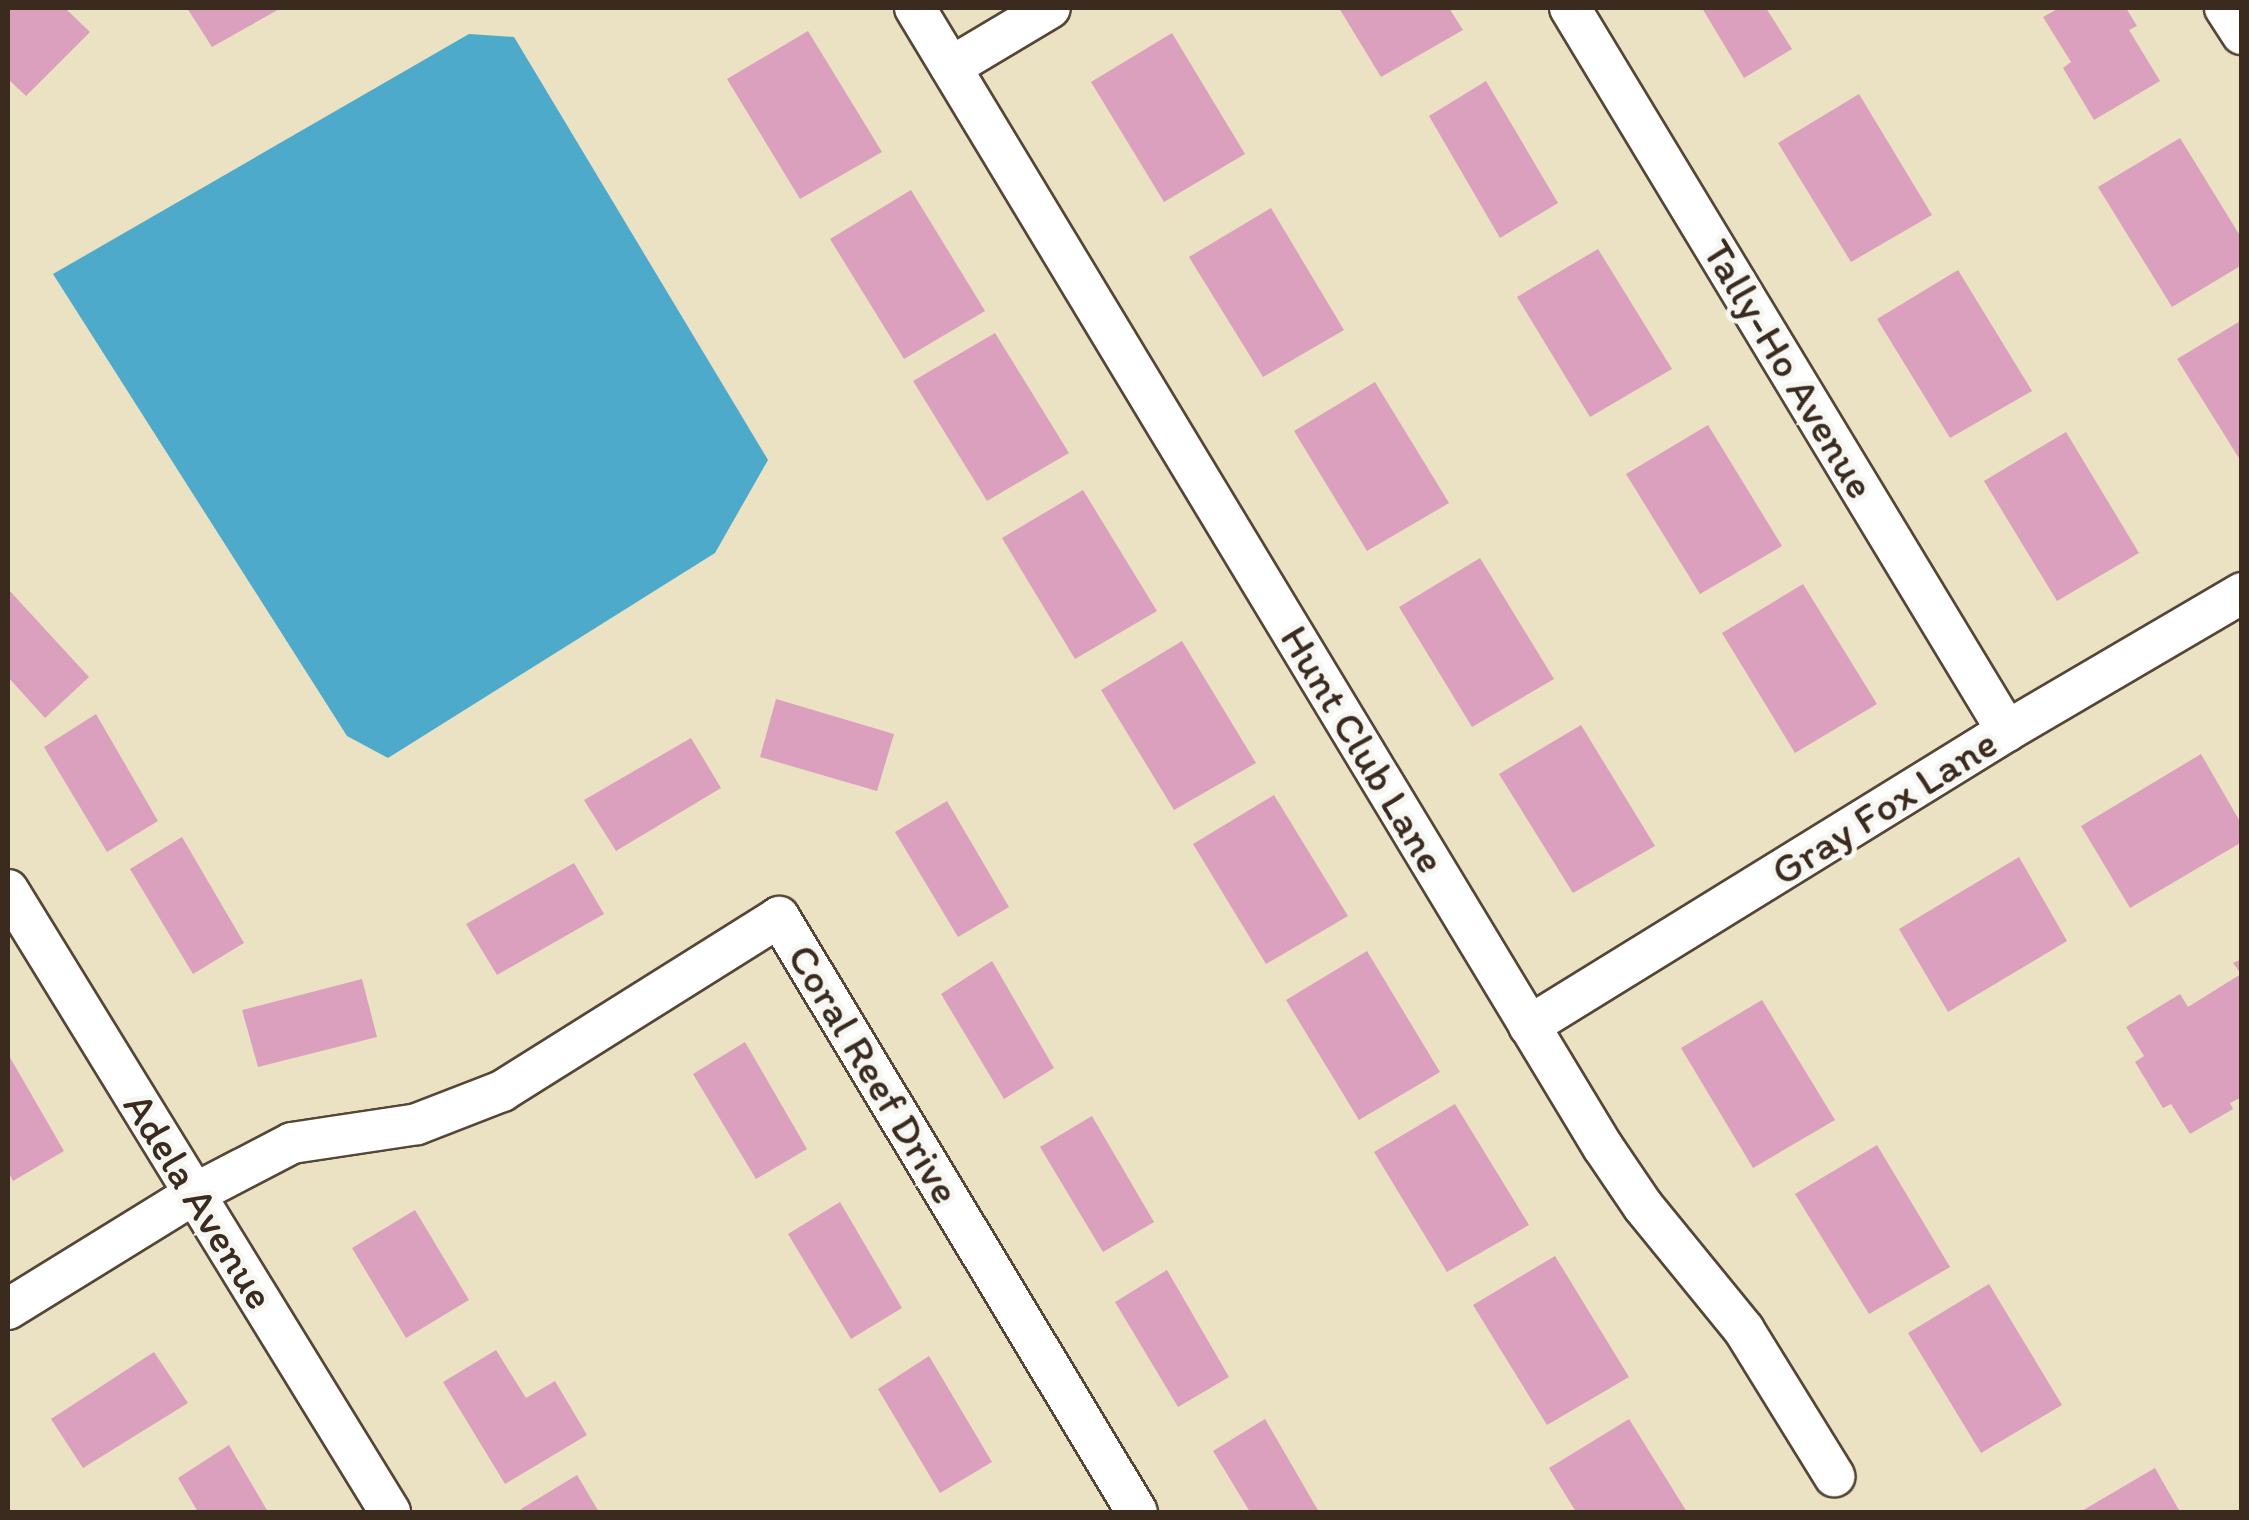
<!DOCTYPE html>
<html>
<head>
<meta charset="utf-8">
<style>
  body { margin:0 }
  #map { position:relative; width:2249px; height:1520px; overflow:hidden; background:#ebe2c3; font-family:Itim,sans-serif }
  div>[style] { position:absolute }
  .water>* { inset:0; background:#4daacb }
  .building>* { inset:0; background:#dba0be }
  .roads { filter:drop-shadow(2px 0 #554637) drop-shadow(-2px 0 #554637) drop-shadow(0 2px #554637) drop-shadow(0 -2px #554637) }
  .minor>* { height:40px; margin:-20px; padding:0 20px; transform-origin:20px; border-radius:20px; background:#fff }
  span { translate:-50% -50%; white-space:nowrap; text-align:center; line-height:1.15; -webkit-text-stroke:10px #f6f6f2; paint-order:stroke }
  .street-label { font-size:42px; color:#3b2a1e }
  .frame { position:absolute; inset:0; border:10px solid #3b2a1e; pointer-events:none }
</style>
</head>
<body>
<div id="map">
  <div class="water">
    <i style="clip-path:polygon(469px 34px,514px 37px,768px 460px,715px 553px,388px 758px,347px 736px,53px 274px)"></i>
  </div>
  <div class="building">
    <i style="clip-path:polygon(8px 8px,65px 8px,90px 32px,26px 96px,8px 79px)"></i>
    <i style="clip-path:polygon(187px 8px,281px 8px,212px 47px)"></i>
    <i style="clip-path:polygon(1339px 8px,1449px 8px,1463px 30px,1381px 77px)"></i>
    <i style="clip-path:polygon(1702px 8px,1766px 8px,1792px 49px,1744px 78px)"></i>
    <i style="clip-path:polygon(2059px 8px,2126px 8px,2137px 26px,2129px 30px,2160px 81px,2094px 120px,2063px 68px,2071px 62px,2043px 17px)"></i>
    <i style="clip-path:polygon(808px 31px,882px 152px,800px 199px,727px 79px)"></i>
    <i style="clip-path:polygon(1172px 33px,1245px 154px,1164px 202px,1091px 82px)"></i>
    <i style="clip-path:polygon(1486px 81px,1558px 203px,1500px 238px,1429px 116px)"></i>
    <i style="clip-path:polygon(1859px 94px,1932px 215px,1851px 262px,1778px 143px)"></i>
    <i style="clip-path:polygon(2180px 138px,2242px 239px,2242px 265px,2172px 307px,2098px 187px)"></i>
    <i style="clip-path:polygon(911px 190px,985px 311px,904px 359px,830px 239px)"></i>
    <i style="clip-path:polygon(1271px 208px,1344px 330px,1263px 377px,1189px 257px)"></i>
    <i style="clip-path:polygon(1598px 249px,1672px 369px,1590px 417px,1517px 297px)"></i>
    <i style="clip-path:polygon(1958px 270px,2032px 391px,1950px 438px,1877px 319px)"></i>
    <i style="clip-path:polygon(2242px 320px,2242px 463px,2177px 359px)"></i>
    <i style="clip-path:polygon(995px 333px,1069px 453px,987px 501px,913px 381px)"></i>
    <i style="clip-path:polygon(1375px 382px,1449px 503px,1367px 551px,1294px 431px)"></i>
    <i style="clip-path:polygon(1708px 425px,1782px 546px,1700px 594px,1626px 474px)"></i>
    <i style="clip-path:polygon(2066px 432px,2139px 553px,2057px 601px,1984px 481px)"></i>
    <i style="clip-path:polygon(1083px 490px,1157px 611px,1075px 659px,1002px 538px)"></i>
    <i style="clip-path:polygon(1480px 558px,1554px 679px,1472px 727px,1399px 607px)"></i>
    <i style="clip-path:polygon(1803px 584px,1877px 704px,1795px 753px,1722px 633px)"></i>
    <i style="clip-path:polygon(8px 589px,89px 677px,45px 718px,8px 677px)"></i>
    <i style="clip-path:polygon(1182px 641px,1256px 763px,1174px 810px,1101px 690px)"></i>
    <i style="clip-path:polygon(776px 699px,894px 734px,877px 791px,760px 757px)"></i>
    <i style="clip-path:polygon(96px 714px,158px 821px,107px 852px,44px 747px)"></i>
    <i style="clip-path:polygon(1581px 725px,1655px 846px,1573px 893px,1499px 774px)"></i>
    <i style="clip-path:polygon(691px 738px,721px 788px,616px 851px,584px 800px)"></i>
    <i style="clip-path:polygon(2201px 754px,2242px 825px,2242px 842px,2130px 908px,2081px 826px)"></i>
    <i style="clip-path:polygon(1274px 795px,1348px 916px,1266px 964px,1193px 844px)"></i>
    <i style="clip-path:polygon(947px 801px,1009px 907px,958px 937px,895px 832px)"></i>
    <i style="clip-path:polygon(182px 837px,244px 943px,193px 974px,130px 869px)"></i>
    <i style="clip-path:polygon(2019px 857px,2067px 941px,1948px 1012px,1899px 929px)"></i>
    <i style="clip-path:polygon(574px 863px,604px 914px,497px 975px,466px 924px)"></i>
    <i style="clip-path:polygon(1367px 951px,1440px 1072px,1359px 1120px,1286px 1000px)"></i>
    <i style="clip-path:polygon(2242px 959px,2242px 1097px,2230px 1103px,2233px 1109px,2190px 1134px,2171px 1104px,2163px 1108px,2135px 1062px,2144px 1056px,2126px 1027px,2180px 994px,2188px 1007px,2241px 974px,2233px 963px)"></i>
    <i style="clip-path:polygon(992px 961px,1054px 1068px,1004px 1099px,941px 994px)"></i>
    <i style="clip-path:polygon(362px 979px,377px 1037px,258px 1067px,242px 1010px)"></i>
    <i style="clip-path:polygon(1762px 1000px,1835px 1120px,1753px 1168px,1681px 1048px)"></i>
    <i style="clip-path:polygon(745px 1042px,807px 1149px,756px 1179px,693px 1074px)"></i>
    <i style="clip-path:polygon(8px 1054px,64px 1151px,13px 1181px,8px 1171px)"></i>
    <i style="clip-path:polygon(1455px 1104px,1529px 1225px,1447px 1272px,1374px 1152px)"></i>
    <i style="clip-path:polygon(1092px 1116px,1154px 1222px,1103px 1252px,1040px 1147px)"></i>
    <i style="clip-path:polygon(1877px 1145px,1950px 1267px,1869px 1314px,1795px 1194px)"></i>
    <i style="clip-path:polygon(840px 1202px,902px 1308px,851px 1339px,788px 1234px)"></i>
    <i style="clip-path:polygon(415px 1210px,469px 1300px,406px 1338px,352px 1248px)"></i>
    <i style="clip-path:polygon(1555px 1256px,1629px 1377px,1547px 1425px,1473px 1305px)"></i>
    <i style="clip-path:polygon(1167px 1270px,1229px 1377px,1178px 1407px,1115px 1302px)"></i>
    <i style="clip-path:polygon(1989px 1284px,2062px 1405px,1981px 1453px,1908px 1333px)"></i>
    <i style="clip-path:polygon(496px 1350px,526px 1398px,555px 1381px,587px 1435px,505px 1484px,443px 1382px)"></i>
    <i style="clip-path:polygon(154px 1352px,188px 1403px,83px 1468px,51px 1419px)"></i>
    <i style="clip-path:polygon(929px 1356px,992px 1462px,940px 1493px,878px 1389px)"></i>
    <i style="clip-path:polygon(1265px 1419px,1319px 1512px,1250px 1512px,1213px 1451px)"></i>
    <i style="clip-path:polygon(1629px 1419px,1687px 1512px,1576px 1512px,1549px 1468px)"></i>
    <i style="clip-path:polygon(229px 1445px,268px 1512px,198px 1512px,178px 1478px)"></i>
    <i style="clip-path:polygon(2155px 1468px,2180px 1512px,2080px 1512px)"></i>
    <i style="clip-path:polygon(577px 1475px,599px 1512px,523px 1512px,521px 1509px)"></i>
  </div>
  <div class="roads">
    <div class="minor">
      <i style="left:915px;top:8px;width:1331px;rotate:58.87deg"></i>
      <i style="left:1603px;top:1147px;width:71px;rotate:55.9deg"></i>
      <i style="left:1643px;top:1206px;width:160px;rotate:50.8deg"></i>
      <i style="left:1744px;top:1330px;width:172px;rotate:58.3deg"></i>
      <i style="left:1570px;top:8px;width:845px;rotate:58.85deg"></i>
      <i style="left:2225px;top:8px;width:31px;rotate:57deg"></i>
      <i style="left:951px;top:67px;width:115px;rotate:-30.8deg"></i>
      <i style="left:8px;top:890px;width:730px;rotate:58.44deg"></i>
      <i style="left:1529px;top:1026px;width:562px;rotate:-31.68deg"></i>
      <i style="left:2007px;top:731px;width:273px;rotate:-30.4deg"></i>
      <i style="left:8px;top:1309px;width:219px;rotate:-31.7deg"></i>
      <i style="left:194px;top:1194px;width:110px;rotate:-27.5deg"></i>
      <i style="left:292px;top:1143px;width:126px;rotate:-8.6deg"></i>
      <i style="left:417px;top:1124px;width:91px;rotate:-21.2deg"></i>
      <i style="left:502px;top:1091px;width:327px;rotate:-32.1deg"></i>
      <i style="left:779px;top:917px;width:694px;rotate:58.97deg"></i>
    </div>
  </div>
  <div class="street-label">
    <span style="left:1789px;top:369px;rotate:59deg">Tally-Ho Avenue</span>
    <span style="left:1363px;top:749px;rotate:59deg">Hunt Club Lane</span>
    <span style="left:1884px;top:807px;rotate:-32deg">Gray Fox Lane</span>
    <span style="left:874px;top:1074px;rotate:59deg">Coral Reef Drive</span>
    <span style="left:199px;top:1201px;rotate:58deg">Adela Avenue</span>
  </div>
  <div class="frame"></div>
</div>
</body>
</html>
